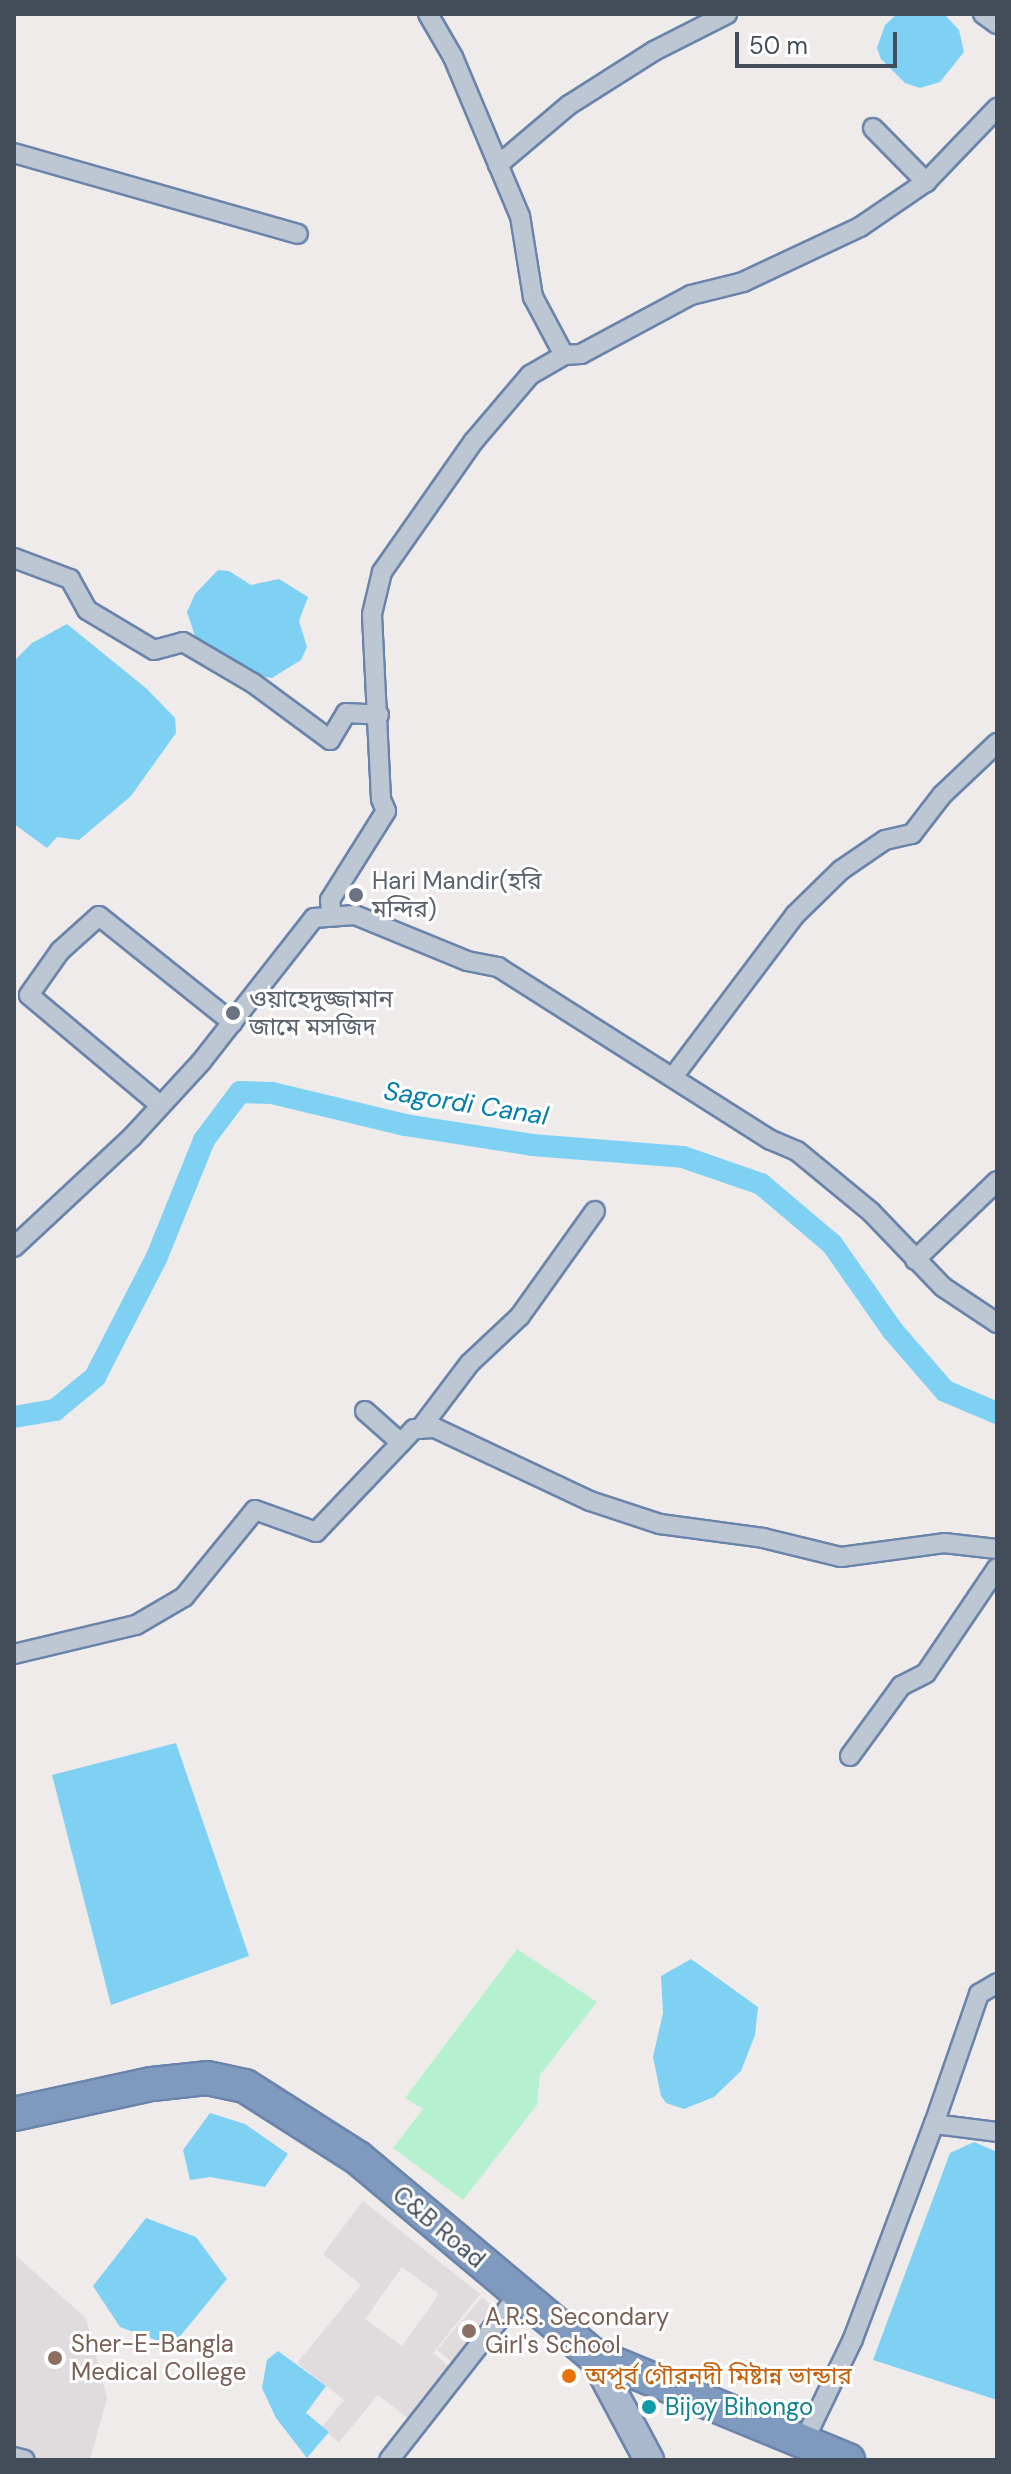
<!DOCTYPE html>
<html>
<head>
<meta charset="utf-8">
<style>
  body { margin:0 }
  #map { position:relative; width:1011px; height:2474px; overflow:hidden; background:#efebeb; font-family:"DM Sans","Noto Sans Bengali",sans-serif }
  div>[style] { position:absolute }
  .education>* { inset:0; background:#e0dcdd }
  .green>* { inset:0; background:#b5f1d0 }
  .water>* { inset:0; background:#7ed1f2 }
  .canal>* { height:22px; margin:-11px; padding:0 11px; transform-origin:11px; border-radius:11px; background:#7ed1f2 }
  .roads { filter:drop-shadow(2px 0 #6a84ab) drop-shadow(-2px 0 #6a84ab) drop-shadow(0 2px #6a84ab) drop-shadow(0 -2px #6a84ab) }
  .street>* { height:18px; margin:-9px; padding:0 9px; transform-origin:9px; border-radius:9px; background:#bdc7d3 }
  .primary>* { height:28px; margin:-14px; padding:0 14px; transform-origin:14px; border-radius:14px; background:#a9b8cd }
  .highway>* { height:32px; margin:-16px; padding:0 16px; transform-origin:16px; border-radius:16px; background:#7f99bf }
  .dots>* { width:22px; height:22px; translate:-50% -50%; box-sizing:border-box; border:4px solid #fff; border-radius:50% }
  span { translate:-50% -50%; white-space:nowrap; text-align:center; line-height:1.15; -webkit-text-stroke:6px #fff; paint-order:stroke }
  .worship-label { font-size:24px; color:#5b616d }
  .left { translate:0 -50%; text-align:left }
  .street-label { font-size:24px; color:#434d5a }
  .education-label { font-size:24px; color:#785e54 }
  .food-label { font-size:24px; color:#c56008 }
  .culture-label { font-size:24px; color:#0d838f }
  .water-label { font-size:26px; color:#027dae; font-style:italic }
  .frame { position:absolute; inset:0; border:16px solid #434d5a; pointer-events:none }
  .scale { position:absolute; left:735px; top:32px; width:162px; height:36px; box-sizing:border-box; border:4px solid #434d5a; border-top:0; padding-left:10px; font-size:24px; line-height:28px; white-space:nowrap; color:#434d5a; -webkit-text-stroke:6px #fff; paint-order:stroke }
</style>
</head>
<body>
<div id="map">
  <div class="education">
    <i style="clip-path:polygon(evenodd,363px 2201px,480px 2294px,433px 2353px,453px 2369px,411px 2421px,378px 2395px,339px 2442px,321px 2428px,344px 2400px,297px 2363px,361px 2285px,323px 2254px,363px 2201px,402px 2267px,439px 2294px,402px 2346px,365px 2319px,402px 2267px)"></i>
    <i style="clip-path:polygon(14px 2254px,86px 2318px,107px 2398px,90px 2460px,14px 2460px)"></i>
    <i style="clip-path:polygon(482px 2297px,500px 2312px,455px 2365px,437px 2350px)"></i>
  </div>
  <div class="green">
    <i style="clip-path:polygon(517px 1949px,597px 2002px,540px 2075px,537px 2105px,463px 2200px,393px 2148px,423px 2109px,405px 2098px)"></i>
  </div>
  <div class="water">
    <i style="clip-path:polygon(897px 14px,944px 14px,959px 30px,964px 52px,940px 82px,920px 88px,905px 83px,881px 59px,877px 48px,885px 25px)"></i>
    <i style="clip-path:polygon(218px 570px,229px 571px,251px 585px,279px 579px,308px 597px,299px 621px,307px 647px,301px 660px,272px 678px,264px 677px,205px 648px,195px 636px,187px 612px,195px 594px)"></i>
    <i style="clip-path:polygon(67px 624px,147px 689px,175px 718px,176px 733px,131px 796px,79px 840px,57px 837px,47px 848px,14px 824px,14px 661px,32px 643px)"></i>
    <i style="clip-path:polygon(176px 1743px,249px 1956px,111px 2005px,52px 1775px)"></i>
    <i style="clip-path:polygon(691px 1959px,758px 2007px,755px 2035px,741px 2071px,714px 2097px,684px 2109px,666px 2103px,661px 2096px,653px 2057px,663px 2013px,661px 1976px)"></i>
    <i style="clip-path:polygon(210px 2113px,245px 2124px,288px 2154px,265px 2187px,210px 2177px,190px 2180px,183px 2150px)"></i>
    <i style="clip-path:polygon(974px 2142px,997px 2152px,997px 2400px,873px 2360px,950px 2153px)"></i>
    <i style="clip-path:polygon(146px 2218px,196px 2237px,227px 2279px,172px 2346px,120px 2327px,93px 2286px)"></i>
    <i style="clip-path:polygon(278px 2351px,326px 2386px,306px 2413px,329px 2432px,307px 2458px,276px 2418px,262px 2388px,267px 2360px)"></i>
  </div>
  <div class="canal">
    <i style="left:14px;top:1417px;width:42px;rotate:-9.7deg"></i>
    <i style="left:55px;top:1410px;width:52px;rotate:-39.5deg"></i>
    <i style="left:95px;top:1377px;width:133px;rotate:-62.7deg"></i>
    <i style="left:156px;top:1259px;width:128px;rotate:-68deg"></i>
    <i style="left:204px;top:1140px;width:60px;rotate:-53.1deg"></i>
    <i style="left:240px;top:1092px;width:32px;rotate:2deg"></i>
    <i style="left:272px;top:1093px;width:137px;rotate:13.5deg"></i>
    <i style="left:405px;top:1125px;width:129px;rotate:8.9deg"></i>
    <i style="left:532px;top:1145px;width:151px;rotate:4.5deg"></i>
    <i style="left:683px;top:1157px;width:83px;rotate:19.1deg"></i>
    <i style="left:761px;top:1184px;width:93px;rotate:40.2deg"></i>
    <i style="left:832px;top:1244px;width:106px;rotate:55deg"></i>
    <i style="left:893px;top:1331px;width:79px;rotate:49.1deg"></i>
    <i style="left:945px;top:1391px;width:56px;rotate:22.9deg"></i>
  </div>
  <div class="roads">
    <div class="street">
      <i style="left:428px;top:14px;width:50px;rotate:59.8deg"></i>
      <i style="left:453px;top:57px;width:173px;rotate:67.2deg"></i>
      <i style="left:520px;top:216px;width:82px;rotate:80.9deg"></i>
      <i style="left:533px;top:297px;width:66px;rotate:61.9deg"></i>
      <i style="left:983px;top:14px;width:17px;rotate:36deg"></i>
      <i style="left:873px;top:128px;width:76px;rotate:45.5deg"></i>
      <i style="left:14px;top:153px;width:295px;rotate:15.9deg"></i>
      <i style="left:498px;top:165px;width:93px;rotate:-40.2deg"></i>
      <i style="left:569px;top:105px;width:101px;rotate:-32.4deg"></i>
      <i style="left:654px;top:51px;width:82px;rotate:-26.9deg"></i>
      <i style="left:14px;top:558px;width:60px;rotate:20.6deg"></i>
      <i style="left:70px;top:579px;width:35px;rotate:61deg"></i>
      <i style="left:87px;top:610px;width:78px;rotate:30.8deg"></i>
      <i style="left:154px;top:650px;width:30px;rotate:-15deg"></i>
      <i style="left:183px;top:642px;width:81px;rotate:30.4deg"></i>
      <i style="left:253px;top:683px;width:96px;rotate:36.5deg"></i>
      <i style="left:330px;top:740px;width:31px;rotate:-59deg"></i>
      <i style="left:346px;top:713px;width:33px;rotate:3deg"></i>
      <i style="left:332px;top:915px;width:15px;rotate:-98deg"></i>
      <i style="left:330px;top:900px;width:105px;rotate:-57.8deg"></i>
      <i style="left:386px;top:811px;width:13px;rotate:-113deg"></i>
      <i style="left:381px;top:799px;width:185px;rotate:-92.8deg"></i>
      <i style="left:372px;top:614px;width:43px;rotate:-76.6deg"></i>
      <i style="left:382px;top:572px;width:159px;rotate:-55deg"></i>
      <i style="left:473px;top:442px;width:88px;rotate:-49.6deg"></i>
      <i style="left:530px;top:375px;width:39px;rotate:-30deg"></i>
      <i style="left:564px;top:355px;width:17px;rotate:-3deg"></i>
      <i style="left:581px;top:354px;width:125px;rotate:-28.2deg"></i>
      <i style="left:691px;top:295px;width:54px;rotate:-14deg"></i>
      <i style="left:743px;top:282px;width:129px;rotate:-25.2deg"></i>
      <i style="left:860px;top:227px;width:80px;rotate:-34.3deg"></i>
      <i style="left:926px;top:182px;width:103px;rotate:-46.2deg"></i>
      <i style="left:673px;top:1077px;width:203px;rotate:-53deg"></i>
      <i style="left:795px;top:915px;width:64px;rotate:-44.4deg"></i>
      <i style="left:841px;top:870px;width:53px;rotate:-34.3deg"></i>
      <i style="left:885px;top:840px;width:28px;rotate:-13deg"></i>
      <i style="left:912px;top:834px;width:49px;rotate:-52.4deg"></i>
      <i style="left:942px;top:795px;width:76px;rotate:-43.4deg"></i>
      <i style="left:160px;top:1105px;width:171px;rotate:-140deg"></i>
      <i style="left:29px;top:995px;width:54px;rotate:-54.8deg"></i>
      <i style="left:60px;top:951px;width:52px;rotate:-41.9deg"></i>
      <i style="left:99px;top:916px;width:171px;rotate:38.6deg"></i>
      <i style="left:14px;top:1247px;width:161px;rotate:-43deg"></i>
      <i style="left:132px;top:1137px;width:102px;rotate:-47.4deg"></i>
      <i style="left:201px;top:1062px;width:183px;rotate:-51.9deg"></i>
      <i style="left:314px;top:918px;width:41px;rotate:-4.2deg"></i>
      <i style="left:355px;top:915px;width:121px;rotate:22.3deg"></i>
      <i style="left:467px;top:961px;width:32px;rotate:11deg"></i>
      <i style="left:498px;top:967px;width:323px;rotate:32.4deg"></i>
      <i style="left:771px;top:1140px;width:28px;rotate:23deg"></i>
      <i style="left:797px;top:1151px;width:96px;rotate:39.5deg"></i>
      <i style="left:871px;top:1212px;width:104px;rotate:46.2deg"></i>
      <i style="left:943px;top:1287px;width:65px;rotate:33.7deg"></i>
      <i style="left:915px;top:1260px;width:114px;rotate:-43.9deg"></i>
      <i style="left:365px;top:1411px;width:48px;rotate:41.6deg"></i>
      <i style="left:420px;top:1429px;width:83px;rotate:-52.9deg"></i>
      <i style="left:470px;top:1363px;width:69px;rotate:-43.2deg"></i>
      <i style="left:520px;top:1316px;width:129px;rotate:-54.5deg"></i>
      <i style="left:14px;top:1654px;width:125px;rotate:-13.4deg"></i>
      <i style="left:136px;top:1625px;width:56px;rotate:-30.3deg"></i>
      <i style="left:184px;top:1597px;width:112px;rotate:-50.8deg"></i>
      <i style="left:255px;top:1510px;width:65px;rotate:19.8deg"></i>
      <i style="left:316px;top:1532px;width:142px;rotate:-46.4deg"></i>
      <i style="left:414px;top:1429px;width:21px;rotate:-3deg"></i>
      <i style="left:435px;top:1428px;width:171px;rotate:25.2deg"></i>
      <i style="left:590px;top:1501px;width:74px;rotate:18.2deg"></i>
      <i style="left:660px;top:1524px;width:104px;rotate:7.7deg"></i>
      <i style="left:763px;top:1538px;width:80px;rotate:13.7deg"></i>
      <i style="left:841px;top:1557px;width:104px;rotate:-7.7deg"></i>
      <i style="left:944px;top:1543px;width:53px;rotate:6.5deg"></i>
      <i style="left:850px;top:1756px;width:87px;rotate:-53.9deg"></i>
      <i style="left:901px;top:1686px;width:28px;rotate:-27deg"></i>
      <i style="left:926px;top:1673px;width:127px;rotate:-55.9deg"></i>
      <i style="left:934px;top:2124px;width:138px;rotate:-70.9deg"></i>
      <i style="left:979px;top:1994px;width:21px;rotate:-31deg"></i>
      <i style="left:803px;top:2443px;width:115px;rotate:-64.3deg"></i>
      <i style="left:853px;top:2339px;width:230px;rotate:-69.4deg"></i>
      <i style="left:934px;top:2124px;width:64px;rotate:7.2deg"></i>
      <i style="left:14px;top:2457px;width:11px;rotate:15deg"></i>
      <i style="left:389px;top:2460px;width:211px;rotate:-51.9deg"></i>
    </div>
    <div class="primary">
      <i style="left:593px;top:2355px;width:119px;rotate:61.9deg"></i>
    </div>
    <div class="highway">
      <i style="left:14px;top:2114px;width:141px;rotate:-12.3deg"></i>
      <i style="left:152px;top:2084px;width:55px;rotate:-6.2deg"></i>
      <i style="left:207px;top:2078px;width:39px;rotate:12deg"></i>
      <i style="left:245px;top:2086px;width:134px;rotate:32.5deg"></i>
      <i style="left:358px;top:2158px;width:307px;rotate:40deg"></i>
      <i style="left:593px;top:2355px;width:276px;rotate:22.4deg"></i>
    </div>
  </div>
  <div class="dots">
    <i style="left:356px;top:895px;background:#6b7280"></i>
    <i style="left:233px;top:1013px;background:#6b7280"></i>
    <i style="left:469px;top:2331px;background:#8d6e63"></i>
    <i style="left:55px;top:2358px;background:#8d6e63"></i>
    <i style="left:569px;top:2376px;background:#e8710a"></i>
    <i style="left:649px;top:2407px;background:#0f9aa8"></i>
  </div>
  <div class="worship-label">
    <span class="left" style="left:372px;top:895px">Hari Mandir(হরি<br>মন্দির)</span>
    <span class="left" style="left:249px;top:1013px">ওয়াহেদুজ্জামান<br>জামে মসজিদ</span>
  </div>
  <div class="street-label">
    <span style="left:439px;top:2227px;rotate:40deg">C&amp;B Road</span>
  </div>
  <div class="education-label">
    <span class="left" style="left:485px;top:2331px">A.R.S. Secondary<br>Girl's School</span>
    <span class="left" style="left:71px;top:2358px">Sher-E-Bangla<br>Medical College</span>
  </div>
  <div class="food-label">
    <span class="left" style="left:585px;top:2376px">অপূর্ব গৌরনদী মিষ্টান্ন ভান্ডার</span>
  </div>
  <div class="culture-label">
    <span class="left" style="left:665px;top:2407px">Bijoy Bihongo</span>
  </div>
  <div class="water-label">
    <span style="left:466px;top:1104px;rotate:9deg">Sagordi Canal</span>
  </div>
  <div class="frame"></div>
  <div class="scale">50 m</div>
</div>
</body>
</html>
